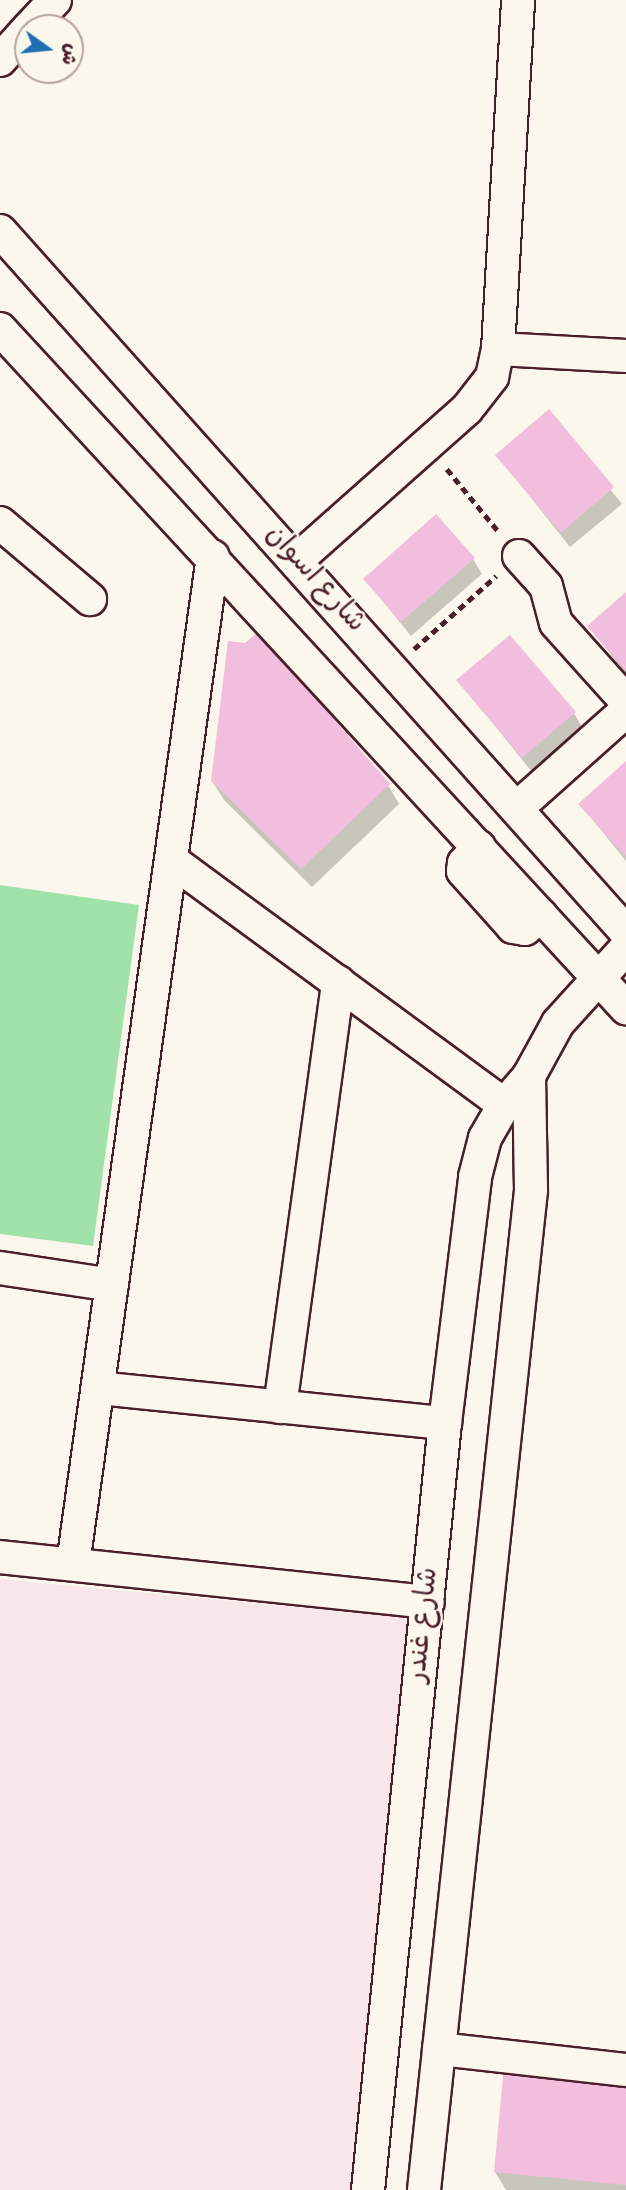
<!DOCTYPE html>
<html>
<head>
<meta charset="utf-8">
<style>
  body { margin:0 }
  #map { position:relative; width:626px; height:2190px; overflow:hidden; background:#fbf7ec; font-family:Dekko,"Playpen Sans Arabic",sans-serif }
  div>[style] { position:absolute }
  .built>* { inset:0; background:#f8e6e8 }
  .green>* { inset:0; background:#a1e2ab }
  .shadow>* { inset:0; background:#0003 }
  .building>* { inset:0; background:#f1bedd }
  .path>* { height:4.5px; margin-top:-2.25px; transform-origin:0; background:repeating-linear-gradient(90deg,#4a1f2b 0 7px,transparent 0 12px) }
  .roads { filter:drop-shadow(2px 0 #4a1f2b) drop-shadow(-2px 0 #4a1f2b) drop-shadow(0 2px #4a1f2b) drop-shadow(0 -2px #4a1f2b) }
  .minor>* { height:32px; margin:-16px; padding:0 16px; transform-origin:16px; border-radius:16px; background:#fbf7ec }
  span { translate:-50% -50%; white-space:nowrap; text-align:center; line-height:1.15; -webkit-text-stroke:5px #fbf7ec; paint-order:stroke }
  .street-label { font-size:28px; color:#4a1f2b }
  .north { position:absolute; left:14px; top:14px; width:70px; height:70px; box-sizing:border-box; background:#fbf7ec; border:2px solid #b4a19f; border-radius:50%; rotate:105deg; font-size:19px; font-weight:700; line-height:28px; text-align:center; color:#4a1f2b }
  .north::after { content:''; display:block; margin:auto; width:24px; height:32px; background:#1f6fb2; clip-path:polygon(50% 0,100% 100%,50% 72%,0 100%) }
</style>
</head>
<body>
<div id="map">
  <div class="built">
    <i style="clip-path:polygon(0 1579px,410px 1618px,351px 2190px,0 2190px)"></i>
  </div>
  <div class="green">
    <i style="clip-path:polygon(0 885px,139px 905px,93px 1246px,0 1234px)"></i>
  </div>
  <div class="shadow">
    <i style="clip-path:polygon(549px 412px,622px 504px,570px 547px,497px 455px)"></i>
    <i style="clip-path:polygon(473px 559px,482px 574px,411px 636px,365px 579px)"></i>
    <i style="clip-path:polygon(626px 594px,626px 674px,589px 627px)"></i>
    <i style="clip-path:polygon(459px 681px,574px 713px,583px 729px,532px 772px)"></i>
    <i style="clip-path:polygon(626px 763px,626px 861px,580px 804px)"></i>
    <i style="clip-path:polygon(212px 781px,388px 785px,399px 804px,312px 887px,224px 800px)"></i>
    <i style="clip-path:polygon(626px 2080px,626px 2190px,506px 2190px,495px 2172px)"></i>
  </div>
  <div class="building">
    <i style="clip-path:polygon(549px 409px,614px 487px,561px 533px,495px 455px)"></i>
    <i style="clip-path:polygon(436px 514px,475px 558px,401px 622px,363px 579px)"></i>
    <i style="clip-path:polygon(626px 592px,626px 671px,587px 626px)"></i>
    <i style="clip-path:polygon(258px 632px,390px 784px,301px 869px,211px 781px,228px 641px,245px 643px)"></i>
    <i style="clip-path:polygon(510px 635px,576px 712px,522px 758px,456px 680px)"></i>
    <i style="clip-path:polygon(626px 761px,626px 855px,625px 856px,578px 804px)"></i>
    <i style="clip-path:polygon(504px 2066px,626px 2078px,626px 2185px,494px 2172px)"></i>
  </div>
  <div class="path">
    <i style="left:447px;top:469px;width:82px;rotate:50.5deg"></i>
    <i style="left:414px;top:649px;width:110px;rotate:-41.7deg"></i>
  </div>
  <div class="roads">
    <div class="minor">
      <i style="left:29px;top:28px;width:38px;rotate:-47deg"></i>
      <i style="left:0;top:60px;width:42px;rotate:-47.9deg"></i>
      <i style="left:0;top:231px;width:940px;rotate:48.23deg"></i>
      <i style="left:0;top:329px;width:924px;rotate:47.33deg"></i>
      <i style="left:498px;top:349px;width:128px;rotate:3.1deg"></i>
      <i style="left:0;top:523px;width:118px;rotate:40.2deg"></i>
      <i style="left:519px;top:556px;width:40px;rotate:48deg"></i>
      <i style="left:546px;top:586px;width:38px;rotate:75deg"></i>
      <i style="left:556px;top:623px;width:105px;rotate:48.1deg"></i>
      <i style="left:297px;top:560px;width:227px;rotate:-41.6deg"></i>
      <i style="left:467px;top:409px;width:41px;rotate:-52deg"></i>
      <i style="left:492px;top:377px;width:29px;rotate:-78deg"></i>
      <i style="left:498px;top:349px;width:350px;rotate:-86.7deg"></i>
      <i style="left:517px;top:808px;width:146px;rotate:-41.7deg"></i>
      <i style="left:479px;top:847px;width:22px;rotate:133deg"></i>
      <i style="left:464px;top:863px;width:8px;rotate:97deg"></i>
      <i style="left:463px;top:871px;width:75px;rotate:48.2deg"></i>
      <i style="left:513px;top:927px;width:12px;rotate:9deg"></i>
      <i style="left:525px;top:929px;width:21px;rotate:-41deg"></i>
      <i style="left:171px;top:860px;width:413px;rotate:36.3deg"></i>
      <i style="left:0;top:1268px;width:113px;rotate:8.6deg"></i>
      <i style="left:98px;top:1388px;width:349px;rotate:5.8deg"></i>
      <i style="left:280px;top:1407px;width:429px;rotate:-82.2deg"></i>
      <i style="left:0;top:1557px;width:430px;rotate:6deg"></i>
      <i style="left:73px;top:1564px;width:1017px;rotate:-82.09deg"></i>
      <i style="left:439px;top:2049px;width:188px;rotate:6.4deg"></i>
      <i style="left:368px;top:2190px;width:771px;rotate:-84.27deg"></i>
      <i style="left:445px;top:1423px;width:248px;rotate:-83deg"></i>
      <i style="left:475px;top:1177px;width:40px;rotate:-75.6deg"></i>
      <i style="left:485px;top:1138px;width:38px;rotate:-60deg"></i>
      <i style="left:504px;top:1105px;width:38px;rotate:-49deg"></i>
      <i style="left:529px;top:1076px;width:60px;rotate:-61.3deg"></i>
      <i style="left:558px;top:1023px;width:101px;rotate:-47.8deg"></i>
      <i style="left:424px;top:2190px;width:1006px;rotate:-83.89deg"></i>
      <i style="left:531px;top:1190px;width:114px;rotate:-91deg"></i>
    </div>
  </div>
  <div class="street-label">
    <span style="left:314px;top:580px;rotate:48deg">شارع اسوان</span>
    <span style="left:425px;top:1625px;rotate:-84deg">شارع غندر</span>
  </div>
  <div class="north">ش</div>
</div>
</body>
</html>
